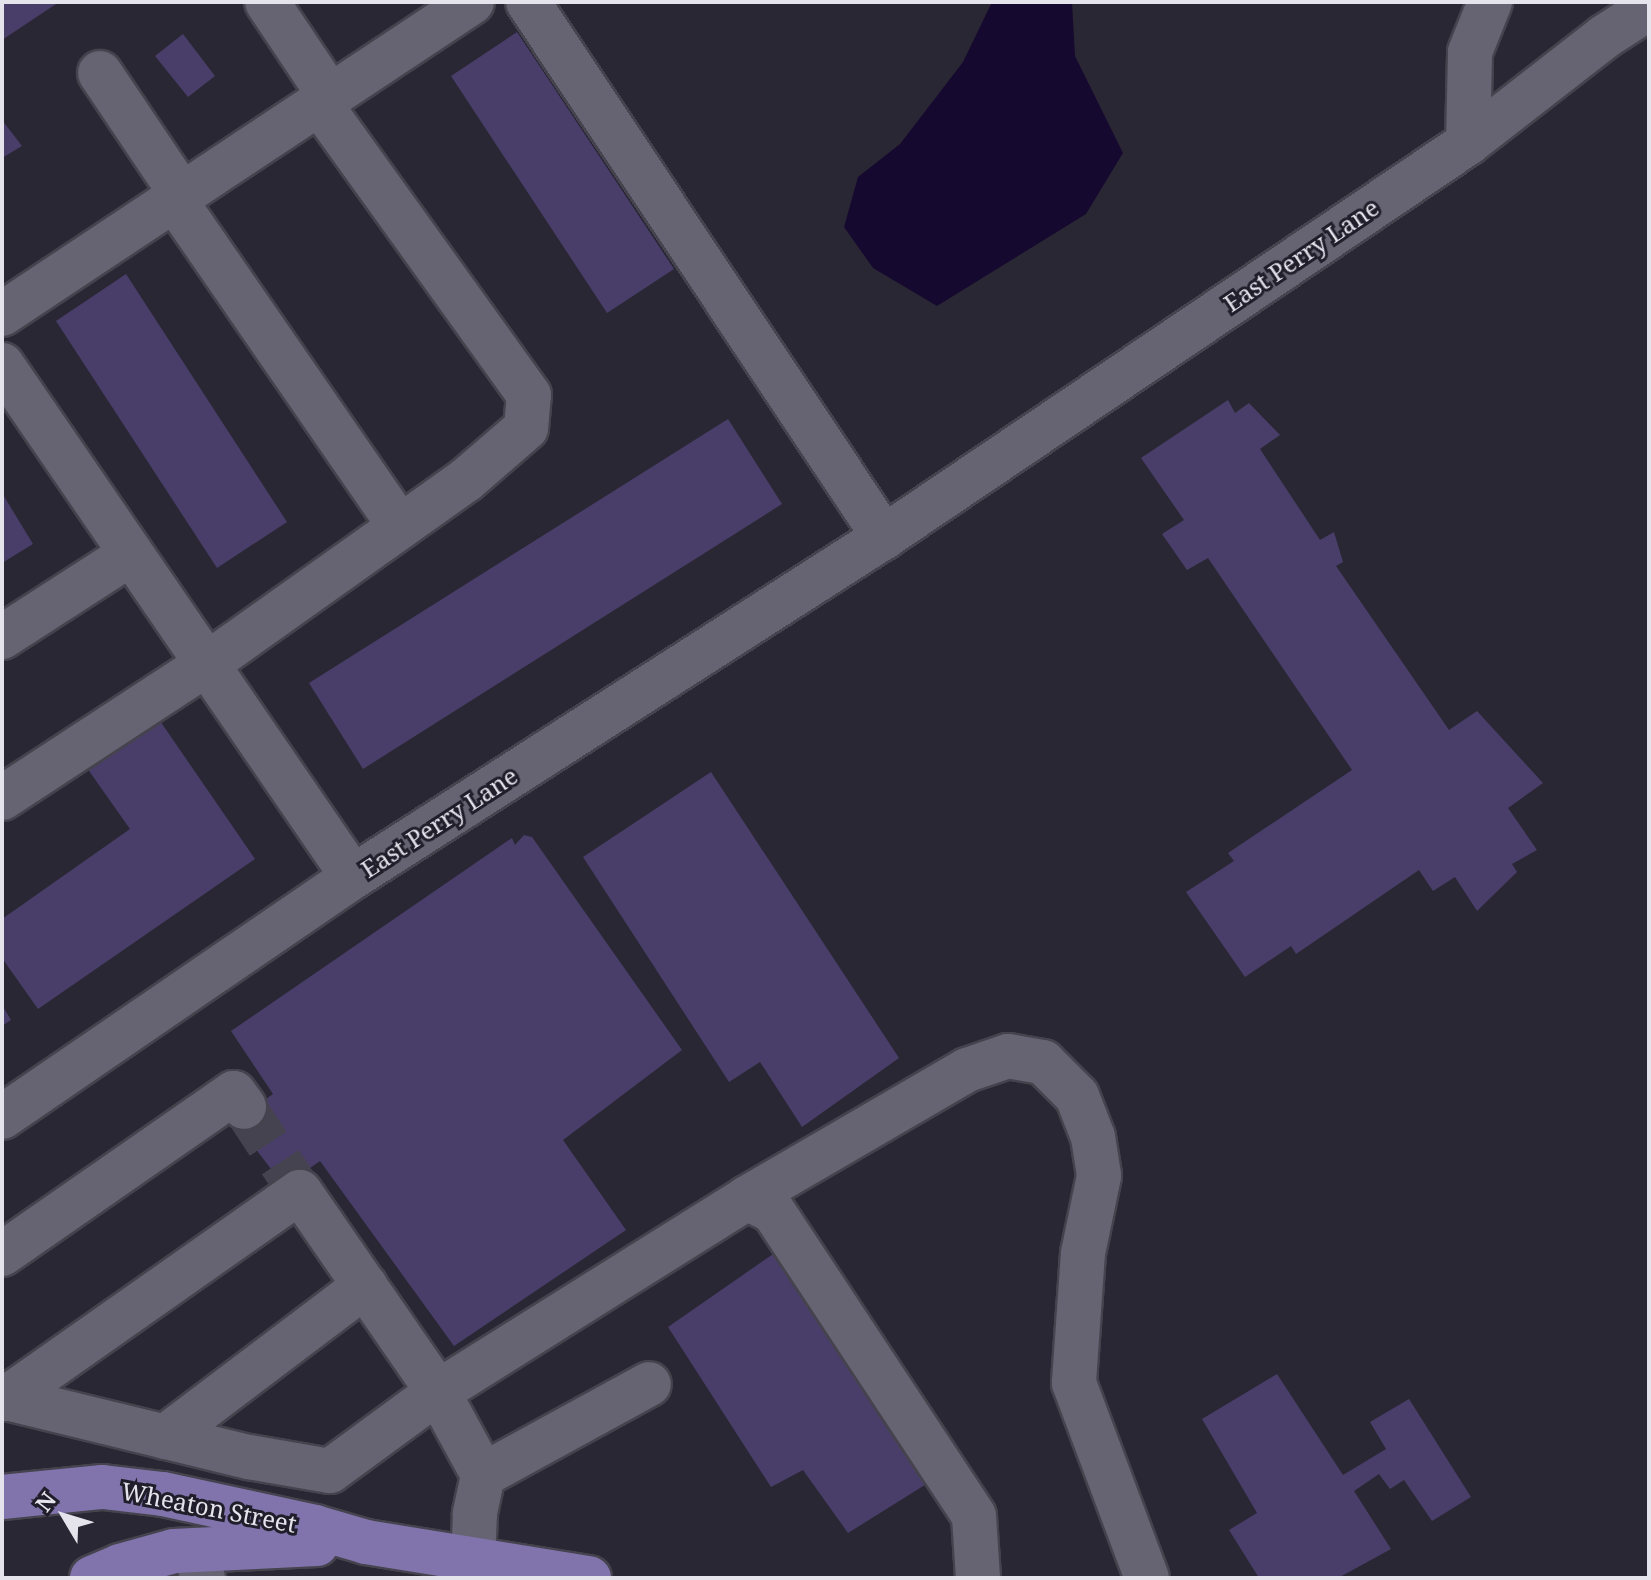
<!DOCTYPE html>
<html>
<head>
<meta charset="utf-8">
<style>
  body { margin:0 }
  #map { position:relative; width:1651px; height:1580px; overflow:hidden; background:#2a2734; font-family:"Noto Serif",serif }
  div>[style] { position:absolute }
  .water>* { inset:0; background:#16092f }
  .building>* { inset:0; background:#493e69 }
  .minor-tunnel>* { height:44px; margin-top:-22px; transform-origin:0; background:repeating-linear-gradient(90deg,#464350 0 44px,transparent 0 66px) }
  .roads { filter:drop-shadow(2px 0 #45434d) drop-shadow(-2px 0 #45434d) drop-shadow(0 2px #45434d) drop-shadow(0 -2px #45434d) }
  .minor>* { height:44px; margin:-22px; padding:0 22px; transform-origin:22px; border-radius:22px; background:#666472 }
  .major>* { height:44px; margin:-22px; padding:0 22px; transform-origin:22px; border-radius:22px; background:#8174ac }
  span { translate:-50% -50%; white-space:nowrap; text-align:center; line-height:1.15; -webkit-text-stroke:6px #201e2a; paint-order:stroke }
  .street-label { font-size:24px; color:#e5e3ec }
  .frame { position:absolute; inset:0; border:4px solid #e5e3ec; pointer-events:none }
  .north { position:absolute; left:24px; top:1476px; width:80px; height:80px; -webkit-text-stroke:6px #201e2a; paint-order:stroke; rotate:308deg; font-size:22px; font-weight:700; line-height:32px; text-align:center; color:#e5e3ec }
  .north::after { content:''; display:block; margin:auto; width:28px; height:36px; background:#e5e3ec; clip-path:polygon(50% 0,100% 100%,50% 72%,0 100%) }
</style>
</head>
<body>
<div id="map">
  <div class="water">
    <i style="clip-path:polygon(992px 2px,1072px 2px,1075px 56px,1123px 153px,1086px 214px,937px 306px,873px 268px,844px 227px,858px 177px,900px 144px,963px 62px)"></i>
  </div>
  <div class="building">
    <i style="clip-path:polygon(2px 2px,59px 2px,2px 40px)"></i>
    <i style="clip-path:polygon(517px 32px,674px 269px,607px 313px,451px 76px)"></i>
    <i style="clip-path:polygon(183px 34px,215px 76px,188px 97px,155px 56px)"></i>
    <i style="clip-path:polygon(2px 120px,22px 146px,2px 158px)"></i>
    <i style="clip-path:polygon(126px 274px,287px 522px,217px 568px,56px 321px)"></i>
    <i style="clip-path:polygon(1228px 400px,1235px 413px,1249px 403px,1280px 435px,1260px 449px,1320px 540px,1334px 532px,1343px 562px,1336px 566px,1449px 730px,1477px 711px,1543px 783px,1508px 808px,1537px 850px,1512px 864px,1517px 872px,1477px 911px,1455px 877px,1433px 891px,1419px 870px,1296px 954px,1291px 946px,1245px 977px,1186px 892px,1234px 861px,1228px 853px,1352px 770px,1208px 558px,1187px 570px,1162px 534px,1184px 520px,1141px 458px)"></i>
    <i style="clip-path:polygon(728px 419px,782px 504px,363px 769px,309px 683px)"></i>
    <i style="clip-path:polygon(2px 493px,33px 544px,2px 563px)"></i>
    <i style="clip-path:polygon(158px 718px,255px 859px,38px 1009px,2px 958px,2px 919px,130px 829px,87px 768px)"></i>
    <i style="clip-path:polygon(711px 772px,899px 1058px,802px 1127px,760px 1062px,729px 1082px,583px 857px)"></i>
    <i style="clip-path:polygon(524px 835px,532px 837px,682px 1050px,563px 1140px,626px 1230px,454px 1346px,320px 1161px,284px 1186px,235px 1122px,273px 1094px,231px 1031px,512px 838px,515px 845px)"></i>
    <i style="clip-path:polygon(2px 1005px,11px 1020px,2px 1026px)"></i>
    <i style="clip-path:polygon(776px 1252px,928px 1483px,848px 1533px,803px 1470px,771px 1487px,668px 1327px)"></i>
    <i style="clip-path:polygon(1277px 1374px,1343px 1475px,1386px 1449px,1370px 1422px,1409px 1399px,1471px 1497px,1432px 1521px,1404px 1480px,1390px 1489px,1379px 1474px,1354px 1491px,1391px 1549px,1338px 1578px,1259px 1578px,1229px 1530px,1257px 1513px,1202px 1419px)"></i>
  </div>
  <div class="minor-tunnel">
    <i style="left:244px;top:1107px;width:102px;rotate:56.6deg"></i>
  </div>
  <div class="roads">
    <div class="minor">
      <i style="left:267px;top:2px;width:113px;rotate:56.2deg"></i>
      <i style="left:528px;top:2px;width:643px;rotate:56.36deg"></i>
      <i style="left:100px;top:73px;width:147px;rotate:56.1deg"></i>
      <i style="left:1468px;top:143px;width:91px;rotate:-88.7deg"></i>
      <i style="left:1470px;top:52px;width:54px;rotate:-68.2deg"></i>
      <i style="left:174px;top:199px;width:398px;rotate:55.4deg"></i>
      <i style="left:2px;top:314px;width:564px;rotate:-33.58deg"></i>
      <i style="left:2px;top:365px;width:612px;rotate:55.58deg"></i>
      <i style="left:348px;top:870px;width:10px;rotate:90deg"></i>
      <i style="left:2px;top:637px;width:153px;rotate:-32.8deg"></i>
      <i style="left:2px;top:798px;width:245px;rotate:-33.2deg"></i>
      <i style="left:207px;top:664px;width:318px;rotate:-35.4deg"></i>
      <i style="left:466px;top:480px;width:79px;rotate:-40.9deg"></i>
      <i style="left:526px;top:428px;width:33px;rotate:-85deg"></i>
      <i style="left:529px;top:395px;width:360px;rotate:-125.7deg"></i>
      <i style="left:2px;top:1117px;width:419px;rotate:-34.4deg"></i>
      <i style="left:348px;top:880px;width:636px;rotate:-32.62deg"></i>
      <i style="left:884px;top:537px;width:704px;rotate:-34.01deg"></i>
      <i style="left:1468px;top:143px;width:172px;rotate:-37.9deg"></i>
      <i style="left:1604px;top:37px;width:54px;rotate:-32.8deg"></i>
      <i style="left:747px;top:1198px;width:255px;rotate:-30.2deg"></i>
      <i style="left:967px;top:1070px;width:43px;rotate:-18.9deg"></i>
      <i style="left:1008px;top:1056px;width:36px;rotate:10deg"></i>
      <i style="left:1043px;top:1062px;width:48px;rotate:45deg"></i>
      <i style="left:1077px;top:1096px;width:44px;rotate:68.7deg"></i>
      <i style="left:1093px;top:1137px;width:39px;rotate:81deg"></i>
      <i style="left:1099px;top:1176px;width:79px;rotate:101.7deg"></i>
      <i style="left:1083px;top:1253px;width:130px;rotate:94deg"></i>
      <i style="left:1074px;top:1383px;width:208px;rotate:69.5deg"></i>
      <i style="left:2px;top:1254px;width:282px;rotate:-34.8deg"></i>
      <i style="left:234px;top:1093px;width:17px;rotate:54deg"></i>
      <i style="left:2px;top:1397px;width:254px;rotate:13.7deg"></i>
      <i style="left:249px;top:1457px;width:82px;rotate:9.8deg"></i>
      <i style="left:330px;top:1471px;width:134px;rotate:-36.2deg"></i>
      <i style="left:438px;top:1392px;width:365px;rotate:-32.1deg"></i>
      <i style="left:747px;top:1198px;width:29px;rotate:27deg"></i>
      <i style="left:773px;top:1211px;width:365px;rotate:56.6deg"></i>
      <i style="left:974px;top:1516px;width:62px;rotate:86.3deg"></i>
      <i style="left:5px;top:1399px;width:360px;rotate:-35.1deg"></i>
      <i style="left:300px;top:1192px;width:243px;rotate:55.4deg"></i>
      <i style="left:438px;top:1392px;width:94px;rotate:61.5deg"></i>
      <i style="left:483px;top:1475px;width:40px;rotate:102deg"></i>
      <i style="left:475px;top:1514px;width:46px;rotate:92.5deg"></i>
      <i style="left:165px;top:1437px;width:251px;rotate:-37.1deg"></i>
      <i style="left:483px;top:1475px;width:189px;rotate:-28.7deg"></i>
      <i style="left:195px;top:1550px;width:29px;rotate:74deg"></i>
    </div>
    <div class="major">
      <i style="left:2px;top:1497px;width:101px;rotate:-5.7deg"></i>
      <i style="left:103px;top:1487px;width:60px;rotate:6.7deg"></i>
      <i style="left:163px;top:1494px;width:156px;rotate:12.2deg"></i>
      <i style="left:315px;top:1527px;width:53px;rotate:16.4deg"></i>
      <i style="left:366px;top:1542px;width:226px;rotate:9.2deg"></i>
      <i style="left:92px;top:1578px;width:30px;rotate:-23deg"></i>
      <i style="left:120px;top:1566px;width:56px;rotate:-15.5deg"></i>
      <i style="left:174px;top:1551px;width:143px;rotate:-2.8deg"></i>
    </div>
  </div>
  <div class="street-label">
    <span style="left:1301px;top:255px;rotate:-34deg">East Perry Lane</span>
    <span style="left:439px;top:822px;rotate:-33deg">East Perry Lane</span>
    <span style="left:209px;top:1507px;rotate:11deg">Wheaton Street</span>
  </div>
  <div class="frame"></div>
  <div class="north">N</div>
</div>
</body>
</html>
